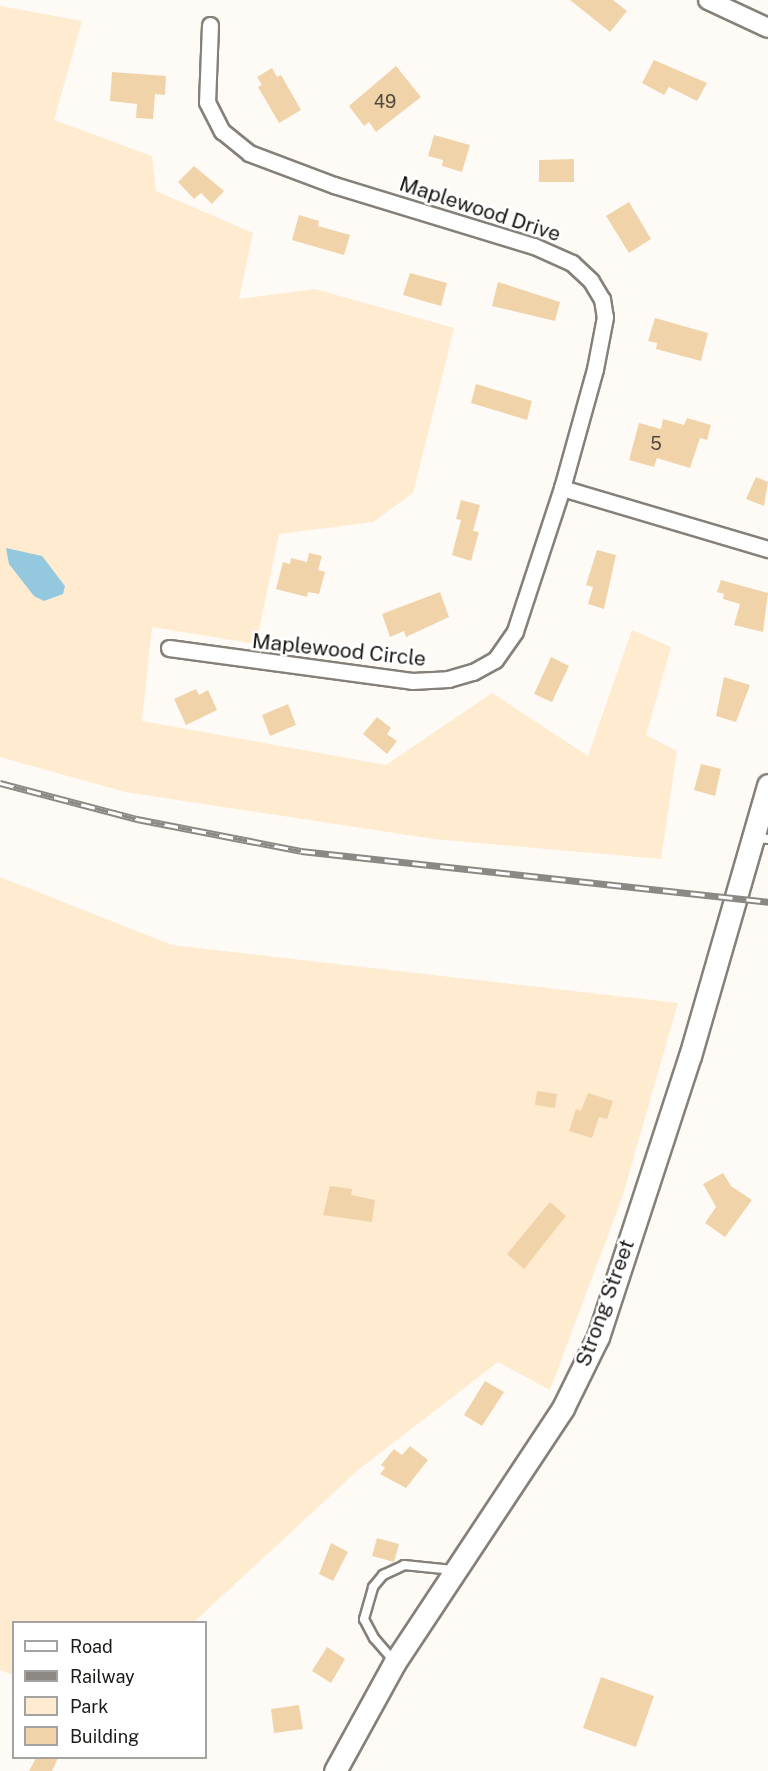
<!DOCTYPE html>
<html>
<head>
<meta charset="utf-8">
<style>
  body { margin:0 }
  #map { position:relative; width:768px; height:1771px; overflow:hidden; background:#fefbf6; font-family:"Public Sans",sans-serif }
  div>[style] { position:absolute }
  .green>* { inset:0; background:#ffebcf }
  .water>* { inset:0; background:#93c8df }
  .building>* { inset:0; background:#f1d3a9 }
  .roads { filter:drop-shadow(2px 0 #858079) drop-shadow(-2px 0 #858079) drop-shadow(0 2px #858079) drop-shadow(0 -2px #858079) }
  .service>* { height:8px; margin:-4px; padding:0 4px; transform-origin:4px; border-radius:4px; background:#fff }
  .minor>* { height:15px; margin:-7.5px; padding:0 7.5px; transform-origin:7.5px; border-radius:7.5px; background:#fff }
  .tertiary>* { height:18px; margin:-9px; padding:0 9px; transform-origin:9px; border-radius:9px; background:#fff }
  .secondary>* { height:21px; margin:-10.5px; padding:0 10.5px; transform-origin:10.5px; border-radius:10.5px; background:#fff }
  .rail>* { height:7px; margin-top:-3.5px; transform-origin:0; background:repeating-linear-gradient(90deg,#fff 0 14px,#8c8985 0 28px); box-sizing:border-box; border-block:2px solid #8c8985 }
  span { translate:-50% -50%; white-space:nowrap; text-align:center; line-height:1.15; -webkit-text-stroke:5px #fff; paint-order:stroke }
  .number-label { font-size:18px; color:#51483c }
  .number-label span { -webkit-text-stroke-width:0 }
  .street-label { font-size:21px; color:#1c1a17 }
  .legend { position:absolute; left:12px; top:1621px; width:195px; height:138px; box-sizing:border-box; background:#fff; border:2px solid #a4a3a2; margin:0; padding:8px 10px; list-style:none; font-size:18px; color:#1c1a17 }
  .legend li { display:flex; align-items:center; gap:12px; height:30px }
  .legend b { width:30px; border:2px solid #a4a3a2 }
</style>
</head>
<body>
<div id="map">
  <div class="green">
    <i style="clip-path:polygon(0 6px,82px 21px,54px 120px,152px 156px,156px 191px,253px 233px,239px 299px,315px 289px,454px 328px,413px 493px,373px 522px,279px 534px,256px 644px,152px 627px,142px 721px,386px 765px,492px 693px,588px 756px,632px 630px,671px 647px,646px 735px,677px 751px,661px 859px,434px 839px,125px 792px,0 757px)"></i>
    <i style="clip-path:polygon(0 877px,172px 945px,678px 1003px,623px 1195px,550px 1390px,498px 1362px,358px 1470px,194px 1622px,14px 1622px,13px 1675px,0 1670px)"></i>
  </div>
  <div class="water">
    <i style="clip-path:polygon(6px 548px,42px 556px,65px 586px,63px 594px,44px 601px,34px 596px,9px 564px)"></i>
  </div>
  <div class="building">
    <i style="clip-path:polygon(570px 0,613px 0,627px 11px,610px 32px)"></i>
    <i style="clip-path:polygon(654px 60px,707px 83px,697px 101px,669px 87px,664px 95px,642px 83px)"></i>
    <i style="clip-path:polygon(396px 66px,421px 97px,376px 132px,369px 122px,364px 126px,349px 106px)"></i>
    <i style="clip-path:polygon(272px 68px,277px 77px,281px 75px,301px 110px,279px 123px,258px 87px,262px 85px,257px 77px)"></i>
    <i style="clip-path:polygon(112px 72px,166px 76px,165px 95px,155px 94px,153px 119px,136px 118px,137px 104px,110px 101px)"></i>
    <i style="clip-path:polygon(434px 135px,470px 145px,462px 172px,442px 166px,443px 160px,428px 156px)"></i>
    <i style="clip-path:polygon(574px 159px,574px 182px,539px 182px,539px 160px)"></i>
    <i style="clip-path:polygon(194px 166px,224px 191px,212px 204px,201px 193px,194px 199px,178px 182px)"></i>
    <i style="clip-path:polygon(629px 202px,651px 239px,629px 253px,606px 216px)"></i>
    <i style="clip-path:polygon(299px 215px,319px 221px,318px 226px,350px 235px,344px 255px,292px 240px)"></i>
    <i style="clip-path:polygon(410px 273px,447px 283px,441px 306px,403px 295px)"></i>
    <i style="clip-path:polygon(498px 282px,560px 302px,555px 321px,492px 306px)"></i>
    <i style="clip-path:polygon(655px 318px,708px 333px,701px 361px,656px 349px,657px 343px,648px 341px)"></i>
    <i style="clip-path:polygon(476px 384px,532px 401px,527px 420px,471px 403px)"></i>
    <i style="clip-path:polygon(687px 418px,711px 425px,707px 440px,700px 438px,690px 468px,657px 458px,654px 467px,629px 460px,639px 423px,661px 429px,663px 419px,684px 425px)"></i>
    <i style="clip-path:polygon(756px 477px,768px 482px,764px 506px,746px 499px)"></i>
    <i style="clip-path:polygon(461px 500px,480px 505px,473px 531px,479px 532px,471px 561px,452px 555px,461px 520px,456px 519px)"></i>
    <i style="clip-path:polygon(597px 550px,616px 555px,604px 609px,588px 604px,593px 587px,586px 585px)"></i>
    <i style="clip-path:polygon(309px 553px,322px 556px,318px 570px,325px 572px,319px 594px,308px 592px,307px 597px,276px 589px,283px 562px,290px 564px,291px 558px,307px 562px)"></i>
    <i style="clip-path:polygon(721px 580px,768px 593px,763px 632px,734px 625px,740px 604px,723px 599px,724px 594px,717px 592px)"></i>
    <i style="clip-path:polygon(440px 592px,449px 617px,406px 637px,404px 631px,390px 637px,382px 614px)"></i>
    <i style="clip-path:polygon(551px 657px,569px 666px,552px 702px,534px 694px)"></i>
    <i style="clip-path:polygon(724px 677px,750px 685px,736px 722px,716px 716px)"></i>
    <i style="clip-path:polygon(196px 689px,199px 695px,208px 690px,217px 710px,186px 725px,174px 699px)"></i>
    <i style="clip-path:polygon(288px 704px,296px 725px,270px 736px,262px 715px)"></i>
    <i style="clip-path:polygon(377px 717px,391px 728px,387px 734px,397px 741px,387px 754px,363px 734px)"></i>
    <i style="clip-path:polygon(701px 764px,721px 769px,715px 796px,694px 790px)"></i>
    <i style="clip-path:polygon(537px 1091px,557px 1094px,555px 1108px,535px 1105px)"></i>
    <i style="clip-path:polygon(588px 1093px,613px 1101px,607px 1119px,599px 1117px,592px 1138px,569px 1131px,576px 1109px,581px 1111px)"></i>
    <i style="clip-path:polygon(723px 1173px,731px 1186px,752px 1200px,725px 1237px,705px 1223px,716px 1207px,703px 1184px)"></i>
    <i style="clip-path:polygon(330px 1186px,352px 1189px,351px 1195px,375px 1200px,372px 1222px,323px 1215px)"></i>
    <i style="clip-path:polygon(550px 1202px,566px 1216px,524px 1269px,507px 1254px)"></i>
    <i style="clip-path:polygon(485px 1381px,504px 1392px,482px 1426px,464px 1415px)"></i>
    <i style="clip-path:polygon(410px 1446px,428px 1460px,406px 1488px,380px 1474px,385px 1468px,381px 1465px,394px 1449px,402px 1455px)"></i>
    <i style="clip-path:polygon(377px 1538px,399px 1544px,394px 1562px,372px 1556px)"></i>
    <i style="clip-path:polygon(331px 1543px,348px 1552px,333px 1581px,319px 1574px)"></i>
    <i style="clip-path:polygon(327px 1647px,345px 1659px,331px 1683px,312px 1671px)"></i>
    <i style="clip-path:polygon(601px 1677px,654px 1696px,636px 1747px,583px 1728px)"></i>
    <i style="clip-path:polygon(299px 1705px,303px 1729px,274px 1733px,271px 1709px)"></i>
    <i style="clip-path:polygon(36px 1758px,58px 1758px,52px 1771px,29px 1771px)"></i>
  </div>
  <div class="roads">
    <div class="service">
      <i style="left:755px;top:838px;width:13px;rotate:4deg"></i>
      <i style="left:394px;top:1661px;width:30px;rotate:-131deg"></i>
      <i style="left:374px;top:1638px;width:21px;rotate:-118deg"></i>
      <i style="left:364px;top:1619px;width:33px;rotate:-74deg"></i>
      <i style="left:373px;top:1587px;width:16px;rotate:-50deg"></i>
      <i style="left:383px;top:1575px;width:23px;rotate:-25deg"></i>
      <i style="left:404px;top:1565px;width:49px;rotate:5.8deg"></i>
    </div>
    <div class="minor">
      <i style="left:210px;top:25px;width:77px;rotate:92.2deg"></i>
      <i style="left:207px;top:102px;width:33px;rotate:63deg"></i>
      <i style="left:222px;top:131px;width:35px;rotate:39deg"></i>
      <i style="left:249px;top:153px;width:91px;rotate:20.6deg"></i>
      <i style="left:334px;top:185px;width:209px;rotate:17deg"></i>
      <i style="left:534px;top:246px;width:42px;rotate:24.1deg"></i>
      <i style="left:572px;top:263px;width:26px;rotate:43deg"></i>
      <i style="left:591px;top:281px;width:21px;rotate:59deg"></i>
      <i style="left:602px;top:299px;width:18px;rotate:81deg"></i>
      <i style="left:605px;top:317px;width:53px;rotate:100.9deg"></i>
      <i style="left:595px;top:369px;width:123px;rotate:105.5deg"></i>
      <i style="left:562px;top:488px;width:215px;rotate:16.5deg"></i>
      <i style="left:169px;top:648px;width:245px;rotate:7.7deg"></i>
      <i style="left:412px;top:681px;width:36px;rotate:-3deg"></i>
      <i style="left:448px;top:679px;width:26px;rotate:-16deg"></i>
      <i style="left:473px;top:672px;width:25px;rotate:-29deg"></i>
      <i style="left:495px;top:660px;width:35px;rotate:-55deg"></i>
      <i style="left:515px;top:631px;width:151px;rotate:-71.8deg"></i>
    </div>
    <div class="tertiary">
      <i style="left:708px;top:0;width:66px;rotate:25deg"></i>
    </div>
    <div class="secondary">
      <i style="left:335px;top:1771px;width:124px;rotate:-61.2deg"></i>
      <i style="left:395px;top:1662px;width:305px;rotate:-56.5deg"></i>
      <i style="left:563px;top:1408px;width:79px;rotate:-63.8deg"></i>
      <i style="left:598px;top:1337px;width:296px;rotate:-71.9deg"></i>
      <i style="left:690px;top:1056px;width:282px;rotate:-73.9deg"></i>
    </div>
  </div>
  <div class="rail">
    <i style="left:0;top:783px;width:142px;rotate:14.7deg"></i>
    <i style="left:137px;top:819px;width:167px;rotate:11deg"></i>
    <i style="left:301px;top:851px;width:470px;rotate:6.2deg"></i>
  </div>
  <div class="number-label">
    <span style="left:385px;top:102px">49</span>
    <span style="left:656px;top:444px">5</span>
  </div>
  <div class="street-label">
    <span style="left:480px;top:209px;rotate:18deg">Maplewood Drive</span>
    <span style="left:339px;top:650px;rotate:6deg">Maplewood Circle</span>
    <span style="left:605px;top:1303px;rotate:-70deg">Strong Street</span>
  </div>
  <ul class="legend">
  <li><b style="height:8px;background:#fff"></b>Road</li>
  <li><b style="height:8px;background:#8c8985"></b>Railway</li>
  <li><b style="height:16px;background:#ffebcf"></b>Park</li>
  <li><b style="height:16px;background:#f1d3a9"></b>Building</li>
  </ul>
</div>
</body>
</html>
